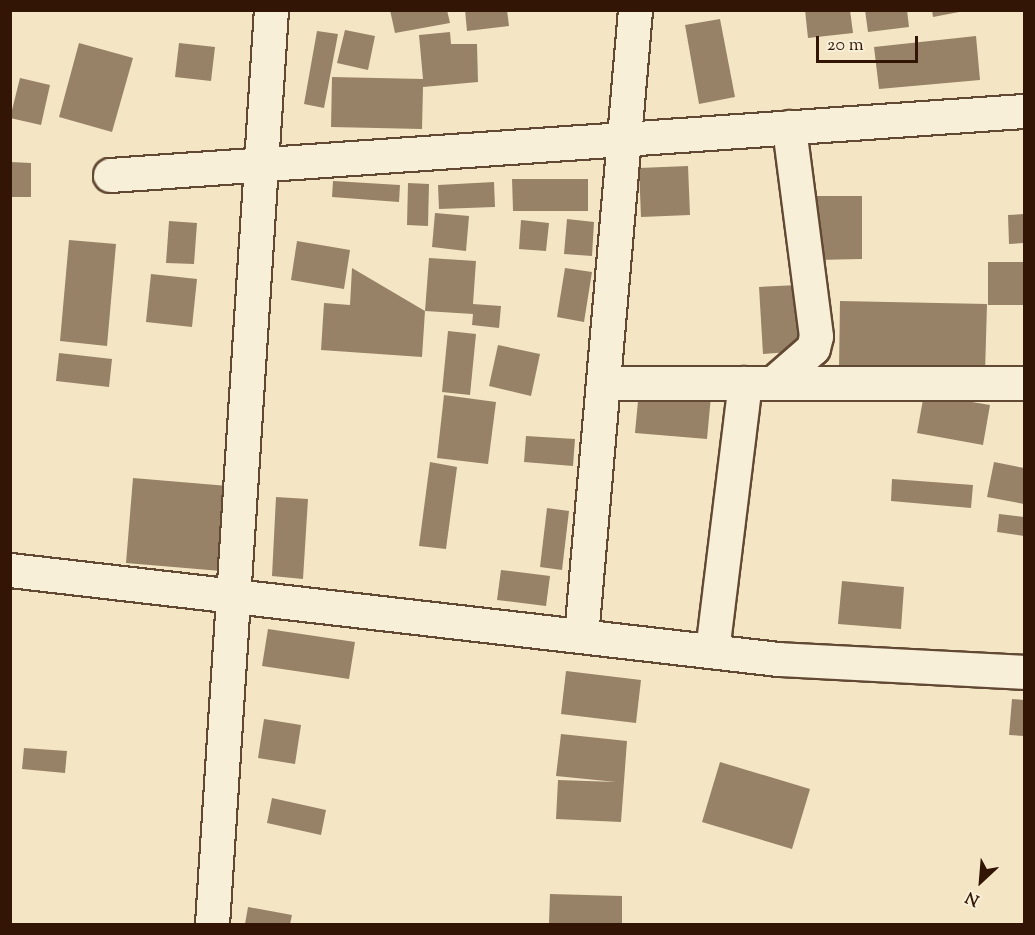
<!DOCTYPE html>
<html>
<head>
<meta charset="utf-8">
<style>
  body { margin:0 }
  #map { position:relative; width:1035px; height:935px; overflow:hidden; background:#f4e6c4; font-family:"Sorts Mill Goudy",serif }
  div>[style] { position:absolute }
  .building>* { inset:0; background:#978268 }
  .roads { filter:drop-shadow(2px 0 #624934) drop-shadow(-2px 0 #624934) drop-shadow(0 2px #624934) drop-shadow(0 -2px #624934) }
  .minor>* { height:33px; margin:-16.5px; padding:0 16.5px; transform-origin:16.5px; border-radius:16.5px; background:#f8efd9 }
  span { translate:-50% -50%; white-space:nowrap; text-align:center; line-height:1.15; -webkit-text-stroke:5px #f8efd9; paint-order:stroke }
  .frame { position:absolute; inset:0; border:12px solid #321504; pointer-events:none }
  .north { position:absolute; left:951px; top:851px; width:60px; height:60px; -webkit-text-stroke:4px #f8efd9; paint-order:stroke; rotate:206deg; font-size:16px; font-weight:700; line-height:24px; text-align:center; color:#321504 }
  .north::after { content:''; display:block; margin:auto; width:21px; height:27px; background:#321504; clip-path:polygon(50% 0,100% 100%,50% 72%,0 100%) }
  .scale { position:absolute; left:816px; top:36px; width:102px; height:27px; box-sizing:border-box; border:3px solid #321504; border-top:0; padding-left:8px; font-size:18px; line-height:21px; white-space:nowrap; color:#321504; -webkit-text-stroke:4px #f8efd9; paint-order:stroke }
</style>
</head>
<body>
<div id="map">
  <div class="building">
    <i style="clip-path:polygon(390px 10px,447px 10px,450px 23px,395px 33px)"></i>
    <i style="clip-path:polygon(465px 10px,507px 10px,509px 26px,467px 31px)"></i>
    <i style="clip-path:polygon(805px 10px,850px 10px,853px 33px,808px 38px)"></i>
    <i style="clip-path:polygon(865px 10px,907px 10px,909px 27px,868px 32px)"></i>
    <i style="clip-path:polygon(932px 10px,959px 10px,959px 12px,933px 17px)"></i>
    <i style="clip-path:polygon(720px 19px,735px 97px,699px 104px,685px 25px)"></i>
    <i style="clip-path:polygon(345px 30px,375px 36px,368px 70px,337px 63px)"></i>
    <i style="clip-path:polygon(317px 31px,338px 34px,324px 108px,304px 104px)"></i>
    <i style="clip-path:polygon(450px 32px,451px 44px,477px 44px,478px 82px,423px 87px,422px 129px,331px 127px,332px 77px,423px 79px,419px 35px)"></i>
    <i style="clip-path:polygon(976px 36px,980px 80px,879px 89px,874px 47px)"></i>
    <i style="clip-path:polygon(79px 43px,133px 58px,112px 132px,59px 117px)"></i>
    <i style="clip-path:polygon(179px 43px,215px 47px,211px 81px,175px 77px)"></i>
    <i style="clip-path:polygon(20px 78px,50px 85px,41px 125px,10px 118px)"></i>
    <i style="clip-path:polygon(10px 162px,31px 163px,31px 197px,10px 197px)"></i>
    <i style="clip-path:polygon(688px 166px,690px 215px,641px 217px,639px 168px)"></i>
    <i style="clip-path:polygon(512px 179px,588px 179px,588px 211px,513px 211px)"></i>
    <i style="clip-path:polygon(333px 181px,400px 185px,399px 202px,332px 197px)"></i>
    <i style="clip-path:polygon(494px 182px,495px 207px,439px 209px,438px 185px)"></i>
    <i style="clip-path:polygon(408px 183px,429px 184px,428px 226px,407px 225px)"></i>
    <i style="clip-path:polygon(815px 196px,862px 196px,862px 259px,815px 260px)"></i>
    <i style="clip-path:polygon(435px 213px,469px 216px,466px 251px,432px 247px)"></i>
    <i style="clip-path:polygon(1024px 214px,1024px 243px,1009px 244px,1008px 215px)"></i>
    <i style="clip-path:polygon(567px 219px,594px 222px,592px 256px,564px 254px)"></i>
    <i style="clip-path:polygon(521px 220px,549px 223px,546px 251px,519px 249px)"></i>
    <i style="clip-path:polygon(169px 221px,197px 223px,194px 264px,166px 263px)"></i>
    <i style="clip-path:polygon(69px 240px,116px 244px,107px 346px,60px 341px)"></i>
    <i style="clip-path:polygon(297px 241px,350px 250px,344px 289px,291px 280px)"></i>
    <i style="clip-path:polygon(429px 258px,476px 261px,473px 304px,501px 306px,499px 328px,472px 325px,473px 314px,425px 311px)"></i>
    <i style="clip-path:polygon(988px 262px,1024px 262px,1024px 305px,988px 305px)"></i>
    <i style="clip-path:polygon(352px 268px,425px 311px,422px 357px,321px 350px,324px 303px,350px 305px)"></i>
    <i style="clip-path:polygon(565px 268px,592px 272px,584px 322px,557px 317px)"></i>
    <i style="clip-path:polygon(151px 274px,197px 279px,192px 327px,146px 322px)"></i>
    <i style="clip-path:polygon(798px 285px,803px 351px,763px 354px,759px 287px)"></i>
    <i style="clip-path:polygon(840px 301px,987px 304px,985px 373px,839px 370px)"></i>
    <i style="clip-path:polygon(448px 331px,476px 334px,470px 395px,442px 392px)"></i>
    <i style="clip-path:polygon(498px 345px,540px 354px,531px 396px,489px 386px)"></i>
    <i style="clip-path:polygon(59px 353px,112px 359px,109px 387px,56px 381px)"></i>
    <i style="clip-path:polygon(639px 390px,711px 396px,707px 439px,635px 433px)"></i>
    <i style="clip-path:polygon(924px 394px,990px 405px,983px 445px,917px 433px)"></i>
    <i style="clip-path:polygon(444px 395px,496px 402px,488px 464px,437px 458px)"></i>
    <i style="clip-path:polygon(526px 436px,575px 439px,573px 466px,524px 462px)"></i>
    <i style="clip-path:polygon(430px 462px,457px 467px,446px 549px,419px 546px)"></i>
    <i style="clip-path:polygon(994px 462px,1024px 468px,1024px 504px,987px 497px)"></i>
    <i style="clip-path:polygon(133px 478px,228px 486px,221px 571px,126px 563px)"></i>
    <i style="clip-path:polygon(892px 479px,973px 485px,971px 508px,891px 501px)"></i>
    <i style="clip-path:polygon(276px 497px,308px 499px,303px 579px,272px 576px)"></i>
    <i style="clip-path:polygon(547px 508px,569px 511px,562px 570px,540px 567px)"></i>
    <i style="clip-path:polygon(999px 514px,1024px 517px,1024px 536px,997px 532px)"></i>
    <i style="clip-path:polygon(501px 570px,550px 576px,546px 606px,497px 600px)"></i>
    <i style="clip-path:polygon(842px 581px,904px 587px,901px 629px,838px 624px)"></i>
    <i style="clip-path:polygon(268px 629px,355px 642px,349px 679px,262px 666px)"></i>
    <i style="clip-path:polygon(566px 671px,641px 680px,636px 723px,561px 714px)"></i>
    <i style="clip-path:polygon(1012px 699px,1024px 700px,1024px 736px,1009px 735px)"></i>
    <i style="clip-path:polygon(264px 719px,301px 725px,295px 764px,258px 758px)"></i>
    <i style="clip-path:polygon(561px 734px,627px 741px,621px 822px,556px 819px,558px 780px,616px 782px,556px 776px)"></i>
    <i style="clip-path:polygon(24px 748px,67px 751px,65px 773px,22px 769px)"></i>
    <i style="clip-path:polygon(720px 762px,810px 789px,792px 849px,702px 822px)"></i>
    <i style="clip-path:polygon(272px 798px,326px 810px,321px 835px,267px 823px)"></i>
    <i style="clip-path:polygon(550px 894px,622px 896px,622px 924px,549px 924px)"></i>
    <i style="clip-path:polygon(248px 907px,292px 915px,290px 924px,245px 924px)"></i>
  </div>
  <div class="roads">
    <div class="minor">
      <i style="left:110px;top:175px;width:916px;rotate:-4.01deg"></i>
      <i style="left:603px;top:383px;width:421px"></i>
      <i style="left:773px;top:383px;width:53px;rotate:-41.2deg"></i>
      <i style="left:813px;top:348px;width:12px;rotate:-76deg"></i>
      <i style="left:816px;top:336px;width:211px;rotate:-97.4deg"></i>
      <i style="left:10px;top:570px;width:773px;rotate:6.61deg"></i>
      <i style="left:778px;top:659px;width:246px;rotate:3deg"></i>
      <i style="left:581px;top:636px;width:628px;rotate:-85.07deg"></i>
      <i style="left:712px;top:651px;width:270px;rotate:-83deg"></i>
      <i style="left:212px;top:924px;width:916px;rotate:-86.31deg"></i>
    </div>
  </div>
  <div class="frame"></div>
  <div class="north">N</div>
  <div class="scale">20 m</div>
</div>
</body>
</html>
